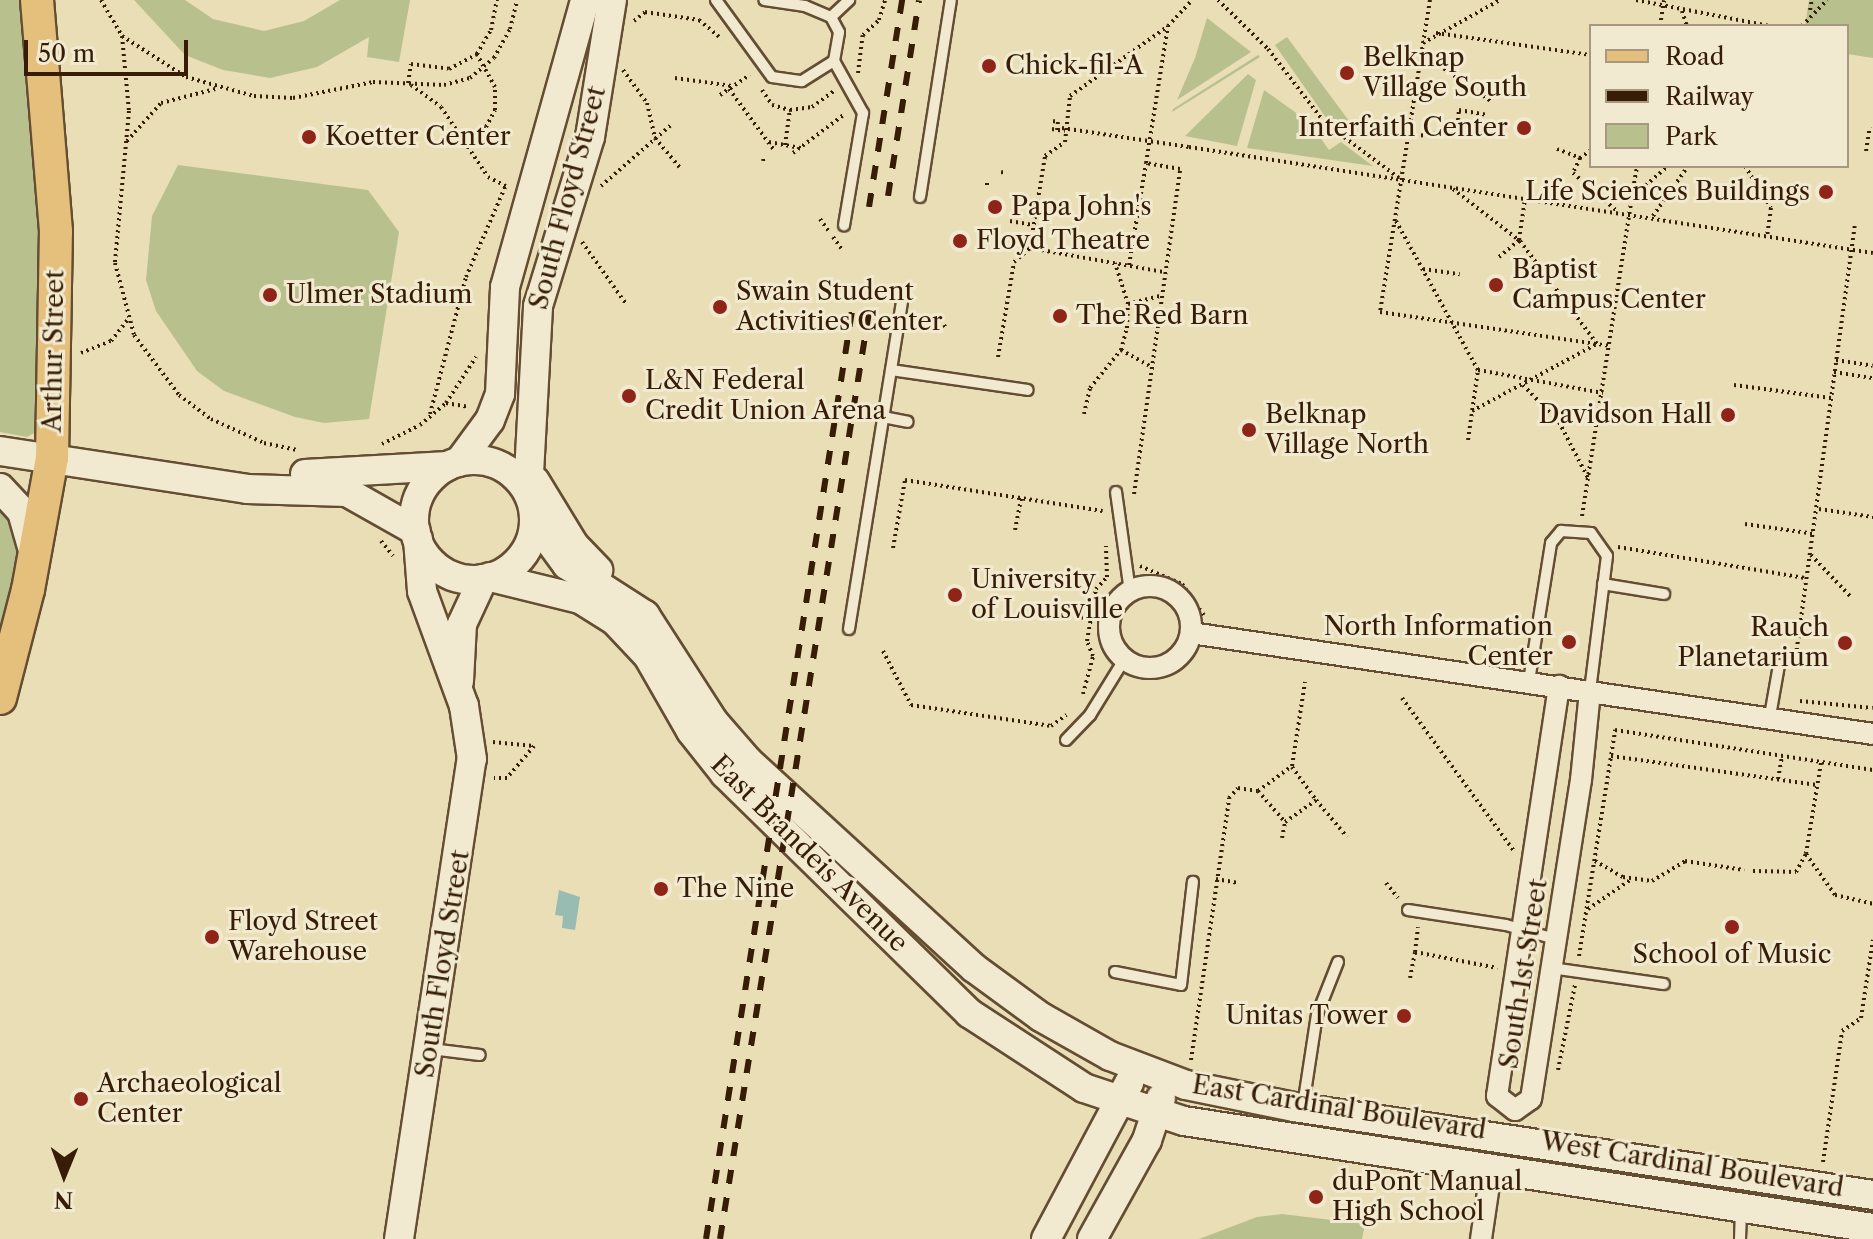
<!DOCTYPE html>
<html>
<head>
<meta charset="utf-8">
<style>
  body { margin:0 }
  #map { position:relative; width:1873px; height:1239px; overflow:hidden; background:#eadeb7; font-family:"Libre Caslon Text",serif }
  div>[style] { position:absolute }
  .green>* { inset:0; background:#b8c18d }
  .water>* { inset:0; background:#98bcb2 }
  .path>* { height:4px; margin-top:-2px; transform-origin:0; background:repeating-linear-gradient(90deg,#371d06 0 2px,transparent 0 6px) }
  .roads { filter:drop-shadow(2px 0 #644d32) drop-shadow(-2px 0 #644d32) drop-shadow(0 2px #644d32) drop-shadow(0 -2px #644d32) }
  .lane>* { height:10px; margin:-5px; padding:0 5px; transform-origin:5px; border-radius:5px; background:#f1ead0 }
  .street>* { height:20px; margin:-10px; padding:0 10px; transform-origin:10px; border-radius:10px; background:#f1ead0 }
  .street>.ring { margin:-10px; padding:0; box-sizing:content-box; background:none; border:20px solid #f1ead0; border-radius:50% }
  .secondary>* { height:28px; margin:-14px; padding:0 14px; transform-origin:14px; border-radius:14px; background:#f1ead0 }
  .secondary>.ring { margin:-14px; padding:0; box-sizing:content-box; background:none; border:28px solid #f1ead0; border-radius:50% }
  .primary>* { height:32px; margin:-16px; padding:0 16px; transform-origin:16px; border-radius:16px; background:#e5bf7c }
  .rail>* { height:6px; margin-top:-3px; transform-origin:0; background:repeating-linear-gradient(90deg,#371d06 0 14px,transparent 0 28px) }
  .path-bridge>* { height:4px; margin-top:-2px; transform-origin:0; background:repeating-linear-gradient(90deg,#371d06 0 2px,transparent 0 6px) }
  .dots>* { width:22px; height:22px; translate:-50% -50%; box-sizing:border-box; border:4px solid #f1ead0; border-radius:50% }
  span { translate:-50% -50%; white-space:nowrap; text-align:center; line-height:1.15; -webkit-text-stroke:6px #f1ead0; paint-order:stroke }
  .poi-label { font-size:26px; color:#371d06 }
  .left { translate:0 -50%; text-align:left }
  .right { translate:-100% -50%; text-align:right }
  .street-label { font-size:26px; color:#371d06 }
  .legend { position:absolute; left:1589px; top:24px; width:260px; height:144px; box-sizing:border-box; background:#f1ead0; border:2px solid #a7987f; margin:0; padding:10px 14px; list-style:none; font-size:24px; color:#371d06 }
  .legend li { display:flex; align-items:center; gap:16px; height:40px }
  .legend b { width:40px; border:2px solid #a7987f }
  .north { position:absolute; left:24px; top:1135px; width:80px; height:80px; -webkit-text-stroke:6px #f1ead0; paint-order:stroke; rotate:181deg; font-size:22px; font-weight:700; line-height:32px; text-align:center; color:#371d06 }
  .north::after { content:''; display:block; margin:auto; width:28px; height:36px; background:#371d06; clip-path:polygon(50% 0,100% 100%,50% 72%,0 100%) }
  .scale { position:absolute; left:24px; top:40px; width:164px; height:36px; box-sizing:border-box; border:4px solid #371d06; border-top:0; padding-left:10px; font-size:24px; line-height:28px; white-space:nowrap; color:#371d06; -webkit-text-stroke:6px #f1ead0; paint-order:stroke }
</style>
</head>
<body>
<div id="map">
  <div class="green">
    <i style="clip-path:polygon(0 0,25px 0,42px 180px,36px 432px,27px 437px,0 432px)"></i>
    <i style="clip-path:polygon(134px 0,185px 0,213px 19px,264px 31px,304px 21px,340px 0,410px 0,399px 62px,367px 57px,369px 37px,317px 67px,270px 78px,223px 70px,185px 55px)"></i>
    <i style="clip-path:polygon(1809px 0,1873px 0,1873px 58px,1847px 54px,1847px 26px,1805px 26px)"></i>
    <i style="clip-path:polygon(1207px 18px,1251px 52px,1177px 100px,1195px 58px)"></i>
    <i style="clip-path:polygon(1287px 37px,1352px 125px,1357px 132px,1351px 137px,1329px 122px,1275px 45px)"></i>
    <i style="clip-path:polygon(1258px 55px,1260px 57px,1172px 112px,1173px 109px)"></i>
    <i style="clip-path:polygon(1248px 74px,1256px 80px,1237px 146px,1185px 136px)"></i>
    <i style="clip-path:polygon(1264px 90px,1309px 122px,1329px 150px,1341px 142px,1373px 166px,1247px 148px)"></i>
    <i style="clip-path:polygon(178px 165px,368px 190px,399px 232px,369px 419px,324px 423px,295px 417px,224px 391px,197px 371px,156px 311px,146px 280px,152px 216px)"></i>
    <i style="clip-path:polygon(0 507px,15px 530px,21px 561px,0 658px)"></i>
    <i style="clip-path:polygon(1282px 1214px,1365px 1224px,1362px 1239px,1199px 1239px,1257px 1217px)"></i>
  </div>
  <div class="water">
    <i style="clip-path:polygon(559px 890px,580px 897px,575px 930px,562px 928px,563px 916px,555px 915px)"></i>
  </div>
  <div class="path">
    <i style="left:101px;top:0;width:42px;rotate:59.7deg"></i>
    <i style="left:122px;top:36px;width:76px;rotate:32.6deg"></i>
    <i style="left:186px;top:77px;width:71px;rotate:15.6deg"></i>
    <i style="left:254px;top:96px;width:39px;rotate:3deg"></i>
    <i style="left:293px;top:98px;width:82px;rotate:-11.3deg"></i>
    <i style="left:373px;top:82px;width:71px;rotate:2.4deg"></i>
    <i style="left:444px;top:85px;width:27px;rotate:-15deg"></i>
    <i style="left:470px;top:78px;width:31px;rotate:-40deg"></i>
    <i style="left:494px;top:58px;width:33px;rotate:-61deg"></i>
    <i style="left:510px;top:29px;width:30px;rotate:-76deg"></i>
    <i style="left:1218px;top:0;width:70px;rotate:44.4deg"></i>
    <i style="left:1268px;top:49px;width:93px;rotate:52.4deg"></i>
    <i style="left:1325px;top:123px;width:92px;rotate:36.6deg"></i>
    <i style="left:1430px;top:0;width:316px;rotate:99.1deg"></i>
    <i style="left:1380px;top:312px;width:232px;rotate:8.4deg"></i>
    <i style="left:1636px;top:0;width:136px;rotate:11deg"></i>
    <i style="left:1810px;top:10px;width:10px;rotate:-79deg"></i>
    <i style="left:1682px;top:11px;width:16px;rotate:72deg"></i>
    <i style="left:634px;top:21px;width:14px;rotate:-39deg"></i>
    <i style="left:645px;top:12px;width:55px;rotate:8.4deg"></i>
    <i style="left:699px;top:20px;width:30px;rotate:40deg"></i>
    <i style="left:1660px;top:26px;width:26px;rotate:-81deg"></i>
    <i style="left:1802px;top:26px;width:36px;rotate:-46deg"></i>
    <i style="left:1436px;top:33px;width:157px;rotate:8.1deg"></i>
    <i style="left:122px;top:36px;width:75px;rotate:84.7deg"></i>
    <i style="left:129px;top:111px;width:153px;rotate:95.3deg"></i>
    <i style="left:115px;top:263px;width:74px;rotate:75.2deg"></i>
    <i style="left:134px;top:335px;width:75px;rotate:53.1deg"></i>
    <i style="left:179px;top:395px;width:40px;rotate:37deg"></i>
    <i style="left:211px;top:419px;width:58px;rotate:24.4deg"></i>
    <i style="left:264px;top:443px;width:35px;rotate:12deg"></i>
    <i style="left:1423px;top:43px;width:88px;rotate:-29.2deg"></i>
    <i style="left:1420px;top:61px;width:19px;rotate:12deg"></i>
    <i style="left:1439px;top:65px;width:65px;rotate:34.9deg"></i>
    <i style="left:623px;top:70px;width:41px;rotate:54deg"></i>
    <i style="left:647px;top:103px;width:36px;rotate:77deg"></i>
    <i style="left:655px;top:138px;width:38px;rotate:50deg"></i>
    <i style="left:858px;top:73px;width:38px;rotate:-83deg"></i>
    <i style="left:863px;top:35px;width:22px;rotate:-43deg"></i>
    <i style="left:879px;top:20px;width:21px;rotate:-73deg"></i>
    <i style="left:675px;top:78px;width:59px;rotate:7.9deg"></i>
    <i style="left:408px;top:83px;width:19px;rotate:-81deg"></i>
    <i style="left:411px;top:64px;width:38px;rotate:7deg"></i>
    <i style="left:449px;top:69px;width:32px;rotate:-28deg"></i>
    <i style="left:477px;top:54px;width:28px;rotate:-60deg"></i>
    <i style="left:491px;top:30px;width:31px;rotate:-79deg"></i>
    <i style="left:411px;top:85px;width:37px;rotate:36deg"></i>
    <i style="left:441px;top:107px;width:84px;rotate:56.1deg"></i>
    <i style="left:488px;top:177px;width:20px;rotate:27deg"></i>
    <i style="left:729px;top:89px;width:76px;rotate:53.6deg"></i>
    <i style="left:762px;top:90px;width:18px;rotate:56deg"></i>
    <i style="left:772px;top:105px;width:19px;rotate:16deg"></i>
    <i style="left:790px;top:110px;width:22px;rotate:-8deg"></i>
    <i style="left:812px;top:107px;width:29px;rotate:-36deg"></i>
    <i style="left:720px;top:95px;width:36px;rotate:-34deg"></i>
    <i style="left:1053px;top:121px;width:5px;rotate:11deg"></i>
    <i style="left:1058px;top:122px;width:8px;rotate:97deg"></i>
    <i style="left:1052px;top:129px;width:13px;rotate:9deg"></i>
    <i style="left:1457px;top:132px;width:22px;rotate:-85deg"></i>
    <i style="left:1459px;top:110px;width:29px;rotate:10deg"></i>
    <i style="left:1409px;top:137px;width:78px;rotate:-7.4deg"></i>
    <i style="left:127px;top:141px;width:51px;rotate:-48.2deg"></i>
    <i style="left:161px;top:103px;width:56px;rotate:-14.5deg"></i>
    <i style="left:769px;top:142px;width:33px;rotate:11deg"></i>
    <i style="left:467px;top:144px;width:25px;rotate:-42deg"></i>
    <i style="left:486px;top:127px;width:19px;rotate:-62deg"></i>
    <i style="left:495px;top:110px;width:23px;rotate:-90deg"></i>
    <i style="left:495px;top:87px;width:38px;rotate:-119deg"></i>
    <i style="left:785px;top:145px;width:35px;rotate:-82deg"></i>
    <i style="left:1189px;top:147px;width:692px;rotate:8.81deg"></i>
    <i style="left:1557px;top:149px;width:25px;rotate:21deg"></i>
    <i style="left:1591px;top:150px;width:14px;rotate:144deg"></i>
    <i style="left:1580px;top:158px;width:17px;rotate:115deg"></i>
    <i style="left:1573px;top:173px;width:60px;rotate:40.9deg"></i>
    <i style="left:1866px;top:151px;width:24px;rotate:-81deg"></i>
    <i style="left:793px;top:153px;width:65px;rotate:-36.9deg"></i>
    <i style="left:763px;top:161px;width:4px;rotate:-76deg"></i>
    <i style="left:1745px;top:166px;width:49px;rotate:58.2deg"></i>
    <i style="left:1771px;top:208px;width:27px;rotate:98deg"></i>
    <i style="left:1001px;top:172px;width:4px;rotate:14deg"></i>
    <i style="left:987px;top:185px;width:3px;rotate:-90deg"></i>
    <i style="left:601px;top:186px;width:94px;rotate:-41.1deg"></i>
    <i style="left:1453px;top:189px;width:85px;rotate:37.8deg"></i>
    <i style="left:1520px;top:241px;width:129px;rotate:53.2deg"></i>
    <i style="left:1632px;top:195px;width:29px;rotate:-80deg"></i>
    <i style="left:1653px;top:216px;width:61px;rotate:-55deg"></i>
    <i style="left:820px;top:219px;width:14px;rotate:54deg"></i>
    <i style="left:1010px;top:221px;width:23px;rotate:10deg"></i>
    <i style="left:1396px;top:221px;width:170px;rotate:61.2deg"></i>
    <i style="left:1478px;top:370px;width:127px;rotate:10.4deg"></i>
    <i style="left:833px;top:237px;width:14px;rotate:54deg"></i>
    <i style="left:582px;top:242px;width:76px;rotate:54.6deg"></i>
    <i style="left:1030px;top:248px;width:135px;rotate:10.2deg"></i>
    <i style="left:1499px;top:257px;width:26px;rotate:-40deg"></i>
    <i style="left:1519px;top:240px;width:41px;rotate:-81.7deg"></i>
    <i style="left:1129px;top:265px;width:103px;rotate:-80.5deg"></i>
    <i style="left:1423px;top:269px;width:37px;rotate:8deg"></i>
    <i style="left:1128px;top:304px;width:34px;rotate:-14deg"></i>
    <i style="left:944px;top:325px;width:4px;rotate:56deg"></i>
    <i style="left:1121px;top:350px;width:33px;rotate:29deg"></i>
    <i style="left:81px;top:353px;width:32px;rotate:-22deg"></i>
    <i style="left:111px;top:341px;width:29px;rotate:-52deg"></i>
    <i style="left:998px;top:357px;width:96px;rotate:-80.4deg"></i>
    <i style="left:1014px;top:262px;width:21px;rotate:-41deg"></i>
    <i style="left:1030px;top:248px;width:93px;rotate:-80.7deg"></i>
    <i style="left:1045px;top:156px;width:24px;rotate:-35deg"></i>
    <i style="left:1065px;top:142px;width:46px;rotate:-83.8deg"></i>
    <i style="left:1070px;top:96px;width:120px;rotate:-35.5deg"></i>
    <i style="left:1168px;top:26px;width:35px;rotate:-47deg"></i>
    <i style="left:1836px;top:360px;width:37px;rotate:9deg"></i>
    <i style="left:1834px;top:372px;width:39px;rotate:9deg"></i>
    <i style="left:1523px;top:385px;width:52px;rotate:45.8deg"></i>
    <i style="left:1559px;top:422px;width:63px;rotate:62.6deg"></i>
    <i style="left:1734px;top:385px;width:98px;rotate:7.6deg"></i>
    <i style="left:446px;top:403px;width:22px;rotate:10deg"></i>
    <i style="left:1472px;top:411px;width:140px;rotate:-28.2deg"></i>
    <i style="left:430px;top:414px;width:142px;rotate:-75.3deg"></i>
    <i style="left:466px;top:277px;width:100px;rotate:-66.5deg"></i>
    <i style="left:1084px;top:414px;width:27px;rotate:-77deg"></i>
    <i style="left:1090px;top:388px;width:49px;rotate:-50.8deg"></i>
    <i style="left:1121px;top:350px;width:23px;rotate:-75deg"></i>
    <i style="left:1127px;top:328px;width:24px;rotate:-88deg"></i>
    <i style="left:1128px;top:304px;width:43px;rotate:-107.6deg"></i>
    <i style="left:1468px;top:440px;width:71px;rotate:-81.9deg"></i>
    <i style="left:382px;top:444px;width:42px;rotate:-26.6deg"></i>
    <i style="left:420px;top:425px;width:34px;rotate:-40deg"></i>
    <i style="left:446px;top:403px;width:55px;rotate:-56.9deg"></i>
    <i style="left:1134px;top:494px;width:328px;rotate:-81.9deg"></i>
    <i style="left:1180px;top:169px;width:35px;rotate:-170deg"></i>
    <i style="left:1146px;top:163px;width:139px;rotate:-80.9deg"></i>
    <i style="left:1819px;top:509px;width:55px;rotate:8.4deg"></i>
    <i style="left:1582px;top:516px;width:323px;rotate:-81.1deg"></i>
    <i style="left:1632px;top:197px;width:48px;rotate:-40.7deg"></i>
    <i style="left:1745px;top:524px;width:71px;rotate:8.1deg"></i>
    <i style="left:1015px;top:530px;width:33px;rotate:-79deg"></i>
    <i style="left:381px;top:541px;width:19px;rotate:51deg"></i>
    <i style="left:1618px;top:547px;width:191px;rotate:9.4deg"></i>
    <i style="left:893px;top:548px;width:69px;rotate:-80deg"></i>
    <i style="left:905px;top:480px;width:200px;rotate:8.9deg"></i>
    <i style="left:1811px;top:555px;width:57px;rotate:46.4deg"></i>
    <i style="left:1140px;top:566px;width:46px;rotate:23.2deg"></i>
    <i style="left:1182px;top:584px;width:38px;rotate:55deg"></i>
    <i style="left:1040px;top:610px;width:52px;rotate:10deg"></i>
    <i style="left:883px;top:651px;width:61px;rotate:62.6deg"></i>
    <i style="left:911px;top:705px;width:142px;rotate:8.5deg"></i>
    <i style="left:1051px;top:726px;width:19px;rotate:-36deg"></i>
    <i style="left:1795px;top:662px;width:440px;rotate:-82.2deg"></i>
    <i style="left:1083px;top:694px;width:39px;rotate:-75deg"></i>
    <i style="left:1093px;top:656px;width:16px;rotate:-112deg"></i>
    <i style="left:1087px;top:641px;width:53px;rotate:-80.2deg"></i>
    <i style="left:1096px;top:589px;width:16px;rotate:-47deg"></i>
    <i style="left:1107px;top:577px;width:31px;rotate:-92deg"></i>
    <i style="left:1402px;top:698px;width:190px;rotate:53.8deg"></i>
    <i style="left:1800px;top:701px;width:73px;rotate:5.5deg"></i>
    <i style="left:493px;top:742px;width:41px;rotate:5.6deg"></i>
    <i style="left:534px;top:746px;width:42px;rotate:130.2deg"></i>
    <i style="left:507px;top:778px;width:13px;rotate:180deg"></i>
    <i style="left:1611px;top:756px;width:208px;rotate:8deg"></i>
    <i style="left:1821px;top:763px;width:92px;rotate:99.4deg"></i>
    <i style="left:1806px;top:854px;width:50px;rotate:54.7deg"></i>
    <i style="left:1835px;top:895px;width:39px;rotate:13deg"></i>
    <i style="left:1292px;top:767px;width:41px;rotate:54deg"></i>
    <i style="left:1778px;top:779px;width:23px;rotate:-80deg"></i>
    <i style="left:1258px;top:791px;width:41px;rotate:48.9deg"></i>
    <i style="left:1285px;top:822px;width:38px;rotate:-35deg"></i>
    <i style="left:1316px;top:800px;width:48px;rotate:50deg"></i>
    <i style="left:1282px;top:838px;width:16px;rotate:-79deg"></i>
    <i style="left:1595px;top:861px;width:32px;rotate:30deg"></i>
    <i style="left:1623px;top:877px;width:29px;rotate:8deg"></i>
    <i style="left:1652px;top:881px;width:39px;rotate:-31deg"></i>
    <i style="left:1685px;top:861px;width:60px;rotate:8.7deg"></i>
    <i style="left:1753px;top:871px;width:43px;rotate:1.3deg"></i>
    <i style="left:1796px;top:872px;width:21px;rotate:-61deg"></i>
    <i style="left:1216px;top:879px;width:23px;rotate:10deg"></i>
    <i style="left:1386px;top:883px;width:19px;rotate:51deg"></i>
    <i style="left:1588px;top:909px;width:51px;rotate:-34.6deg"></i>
    <i style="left:1415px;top:952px;width:25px;rotate:-83deg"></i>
    <i style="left:1579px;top:956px;width:229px;rotate:-80.9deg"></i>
    <i style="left:1615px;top:730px;width:261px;rotate:8.8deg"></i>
    <i style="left:1410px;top:978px;width:26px;rotate:-79deg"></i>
    <i style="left:1415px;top:952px;width:84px;rotate:11deg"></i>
    <i style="left:1191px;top:1060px;width:265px;rotate:-81.7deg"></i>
    <i style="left:1229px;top:798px;width:13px;rotate:-48deg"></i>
    <i style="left:1238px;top:788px;width:20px;rotate:9deg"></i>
    <i style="left:1258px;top:791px;width:42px;rotate:-36.3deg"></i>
    <i style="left:1292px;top:766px;width:85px;rotate:-81.2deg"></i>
    <i style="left:1558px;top:1070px;width:87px;rotate:-78.7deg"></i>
    <i style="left:1823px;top:1162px;width:132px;rotate:-81.7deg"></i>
    <i style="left:1842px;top:1031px;width:23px;rotate:-34deg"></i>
    <i style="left:1861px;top:1018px;width:79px;rotate:-81.3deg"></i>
  </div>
  <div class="roads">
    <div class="lane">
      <i style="left:716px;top:0;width:95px;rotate:54deg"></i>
      <i style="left:772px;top:77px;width:30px;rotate:8deg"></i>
      <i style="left:802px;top:81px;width:38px;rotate:-32deg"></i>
      <i style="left:834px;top:61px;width:29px;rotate:-80deg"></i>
      <i style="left:839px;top:32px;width:17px;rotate:-118deg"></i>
      <i style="left:831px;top:17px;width:28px;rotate:-157deg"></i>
      <i style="left:805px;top:6px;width:41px;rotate:-171.7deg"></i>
      <i style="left:831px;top:17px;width:25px;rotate:-43deg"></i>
      <i style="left:834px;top:61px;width:60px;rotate:60.9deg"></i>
      <i style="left:863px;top:113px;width:114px;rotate:99.6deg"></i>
      <i style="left:920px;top:197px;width:199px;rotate:-81.1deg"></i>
      <i style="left:891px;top:370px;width:138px;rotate:8.3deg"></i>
      <i style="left:883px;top:417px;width:25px;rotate:11deg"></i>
      <i style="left:1116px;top:492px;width:100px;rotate:82deg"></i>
      <i style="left:1603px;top:584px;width:62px;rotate:9.3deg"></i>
      <i style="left:849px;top:629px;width:331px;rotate:-80.8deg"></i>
      <i style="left:1529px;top:681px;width:140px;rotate:-80.9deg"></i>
      <i style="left:1551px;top:543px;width:16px;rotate:-50deg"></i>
      <i style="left:1561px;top:531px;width:30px;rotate:4deg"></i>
      <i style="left:1591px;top:533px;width:28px;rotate:55deg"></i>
      <i style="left:1607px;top:556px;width:136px;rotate:97.2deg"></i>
      <i style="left:1770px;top:716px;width:52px;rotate:-80deg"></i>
      <i style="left:1066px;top:740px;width:35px;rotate:-46deg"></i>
      <i style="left:1090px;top:715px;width:65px;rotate:-58.3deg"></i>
      <i style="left:1408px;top:910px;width:99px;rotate:8.7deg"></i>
      <i style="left:1506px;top:925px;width:51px;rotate:15.9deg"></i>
      <i style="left:1551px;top:968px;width:114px;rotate:8.1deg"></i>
      <i style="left:1115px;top:972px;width:67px;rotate:11.1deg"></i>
      <i style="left:1181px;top:985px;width:104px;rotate:-83.4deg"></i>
      <i style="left:431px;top:1049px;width:49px;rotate:7deg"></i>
      <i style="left:1303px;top:1106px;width:92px;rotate:-81.3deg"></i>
      <i style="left:1317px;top:1015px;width:57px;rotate:-68.4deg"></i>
      <i style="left:1740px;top:1239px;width:28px;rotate:-88deg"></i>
    </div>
    <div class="street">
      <i class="ring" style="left:1109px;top:586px;width:62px;height:62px"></i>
      <i style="left:1191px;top:633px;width:689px;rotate:8.42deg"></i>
      <i style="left:1515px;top:1110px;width:23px;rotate:-142deg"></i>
      <i style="left:1497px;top:1096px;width:415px;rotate:-81.4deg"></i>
      <i style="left:1515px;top:1110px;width:19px;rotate:-35deg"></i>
      <i style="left:1531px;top:1099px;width:323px;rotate:-81.1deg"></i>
      <i style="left:1581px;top:780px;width:89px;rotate:-84.2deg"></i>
      <i style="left:1481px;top:1239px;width:69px;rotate:-81.6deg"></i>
    </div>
    <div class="secondary">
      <i style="left:0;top:451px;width:250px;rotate:8.7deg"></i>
      <i style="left:247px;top:489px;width:100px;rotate:1.7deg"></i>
      <i style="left:347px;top:492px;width:79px;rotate:29.5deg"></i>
      <i class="ring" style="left:414px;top:460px;width:92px;height:92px"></i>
      <i style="left:459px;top:462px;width:52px;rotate:-53.6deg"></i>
      <i style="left:490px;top:420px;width:28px;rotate:-69deg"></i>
      <i style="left:500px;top:394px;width:107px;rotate:-87.3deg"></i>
      <i style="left:505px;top:287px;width:298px;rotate:-74.4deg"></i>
      <i style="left:305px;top:474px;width:143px;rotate:-3.2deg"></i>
      <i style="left:535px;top:481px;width:75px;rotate:58.6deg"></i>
      <i style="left:574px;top:545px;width:35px;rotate:46deg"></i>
      <i style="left:0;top:488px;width:33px;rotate:47deg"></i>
      <i style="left:22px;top:512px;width:36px;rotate:74deg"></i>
      <i style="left:528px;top:492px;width:186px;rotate:-86.9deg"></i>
      <i style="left:538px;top:306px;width:177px;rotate:-72.9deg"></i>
      <i style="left:590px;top:137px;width:139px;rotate:-80.9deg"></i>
      <i style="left:534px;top:520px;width:56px;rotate:53.7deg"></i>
      <i style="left:567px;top:565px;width:93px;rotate:32.7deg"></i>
      <i style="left:645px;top:615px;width:127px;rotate:57.2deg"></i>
      <i style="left:714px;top:722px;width:52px;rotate:48.9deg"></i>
      <i style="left:748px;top:761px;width:306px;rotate:42.5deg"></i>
      <i style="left:974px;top:968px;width:83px;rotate:36.2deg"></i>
      <i style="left:1041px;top:1017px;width:79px;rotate:29.5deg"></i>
      <i style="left:1110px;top:1056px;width:81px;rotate:20.9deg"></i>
      <i style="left:1186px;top:1085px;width:110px;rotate:11.5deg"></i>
      <i style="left:1294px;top:1107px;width:586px;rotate:8.64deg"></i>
      <i style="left:490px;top:577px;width:93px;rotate:13.7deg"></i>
      <i style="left:580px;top:599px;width:40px;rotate:32deg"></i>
      <i style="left:614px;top:620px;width:50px;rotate:46.6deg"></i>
      <i style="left:648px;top:656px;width:86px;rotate:60.2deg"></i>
      <i style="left:691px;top:731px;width:55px;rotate:51.7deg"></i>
      <i style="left:725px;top:774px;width:342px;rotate:44.4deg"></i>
      <i style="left:969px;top:1013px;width:137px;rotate:33.1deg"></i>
      <i style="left:1084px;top:1088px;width:105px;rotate:18.3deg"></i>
      <i style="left:1184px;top:1121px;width:697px;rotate:8.83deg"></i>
      <i style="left:459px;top:681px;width:57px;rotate:-87deg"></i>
      <i style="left:462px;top:624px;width:50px;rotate:-65deg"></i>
      <i style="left:399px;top:1239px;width:486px;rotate:-81.4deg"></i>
      <i style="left:472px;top:759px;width:54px;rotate:-98.6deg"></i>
      <i style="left:464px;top:706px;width:122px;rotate:-110.1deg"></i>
      <i style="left:422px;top:591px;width:52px;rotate:-94.4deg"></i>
      <i style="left:1046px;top:1239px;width:177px;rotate:-62deg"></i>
      <i style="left:1092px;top:1239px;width:113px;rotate:-60.9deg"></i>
      <i style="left:1147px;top:1140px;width:44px;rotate:-71.6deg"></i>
    </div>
    <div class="primary">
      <i style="left:0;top:698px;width:112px;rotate:-75.5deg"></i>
      <i style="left:28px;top:590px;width:134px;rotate:-79.7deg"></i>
      <i style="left:52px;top:458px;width:227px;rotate:-89deg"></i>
      <i style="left:56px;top:231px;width:232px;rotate:-94.7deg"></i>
    </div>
  </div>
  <div class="rail">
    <i style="left:888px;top:196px;width:198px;rotate:-81deg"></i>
    <i style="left:869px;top:207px;width:210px;rotate:-80.9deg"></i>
    <i style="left:706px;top:1239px;width:953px;rotate:-81.06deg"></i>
    <i style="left:720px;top:1239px;width:952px;rotate:-80.87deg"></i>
  </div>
  <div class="path-bridge">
    <i style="left:1062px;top:128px;width:128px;rotate:8.5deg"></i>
  </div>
  <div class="dots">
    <i style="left:989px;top:66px;background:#8f2418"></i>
    <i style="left:1347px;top:73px;background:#8f2418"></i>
    <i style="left:1524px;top:128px;background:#8f2418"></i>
    <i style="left:309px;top:137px;background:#8f2418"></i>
    <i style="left:1826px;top:192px;background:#8f2418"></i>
    <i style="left:995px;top:207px;background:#8f2418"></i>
    <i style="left:960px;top:241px;background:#8f2418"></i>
    <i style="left:1496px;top:285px;background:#8f2418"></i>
    <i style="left:270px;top:295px;background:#8f2418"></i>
    <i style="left:720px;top:307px;background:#8f2418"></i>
    <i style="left:1060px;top:316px;background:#8f2418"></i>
    <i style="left:629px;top:396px;background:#8f2418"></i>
    <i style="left:1728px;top:415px;background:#8f2418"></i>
    <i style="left:1249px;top:430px;background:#8f2418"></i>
    <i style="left:955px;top:595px;background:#8f2418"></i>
    <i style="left:1569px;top:642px;background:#8f2418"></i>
    <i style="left:1845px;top:643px;background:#8f2418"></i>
    <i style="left:661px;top:889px;background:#8f2418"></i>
    <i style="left:1732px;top:927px;background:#8f2418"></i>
    <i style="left:212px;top:937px;background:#8f2418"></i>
    <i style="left:1404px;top:1016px;background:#8f2418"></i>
    <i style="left:81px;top:1099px;background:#8f2418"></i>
    <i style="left:1316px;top:1197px;background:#8f2418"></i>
  </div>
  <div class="poi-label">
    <span class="left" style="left:1363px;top:73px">Belknap<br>Village South</span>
    <span class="left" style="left:1005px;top:66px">Chick-fil-A</span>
    <span class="right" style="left:1508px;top:128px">Interfaith Center</span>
    <span class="left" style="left:325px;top:137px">Koetter Center</span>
    <span class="right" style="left:1810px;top:192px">Life Sciences Buildings</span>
    <span class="left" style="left:1011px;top:207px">Papa John's</span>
    <span class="left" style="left:976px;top:241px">Floyd Theatre</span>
    <span class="left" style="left:1512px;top:285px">Baptist<br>Campus Center</span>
    <span class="left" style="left:736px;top:307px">Swain Student<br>Activities Center</span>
    <span class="left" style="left:286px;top:295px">Ulmer Stadium</span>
    <span class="left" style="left:1076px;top:316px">The Red Barn</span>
    <span class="left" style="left:645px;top:396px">L&amp;N Federal<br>Credit Union Arena</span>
    <span class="left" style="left:1265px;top:430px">Belknap<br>Village North</span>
    <span class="right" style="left:1712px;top:415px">Davidson Hall</span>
    <span class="left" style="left:971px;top:595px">University<br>of Louisville</span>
    <span class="right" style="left:1553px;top:642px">North Information<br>Center</span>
    <span class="right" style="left:1829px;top:643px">Rauch<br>Planetarium</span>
    <span class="left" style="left:677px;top:889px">The Nine</span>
    <span class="left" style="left:228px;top:937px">Floyd Street<br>Warehouse</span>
    <span style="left:1732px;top:955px">School of Music</span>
    <span class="right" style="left:1388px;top:1016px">Unitas Tower</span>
    <span class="left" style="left:97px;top:1099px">Archaeological<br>Center</span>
    <span class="left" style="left:1332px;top:1197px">duPont Manual<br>High School</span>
  </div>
  <div class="street-label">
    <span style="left:568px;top:198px;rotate:-75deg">South Floyd Street</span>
    <span style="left:54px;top:351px;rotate:-89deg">Arthur Street</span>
    <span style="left:809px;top:854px;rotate:45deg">East Brandeis Avenue</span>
    <span style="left:443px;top:964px;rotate:-81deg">South Floyd Street</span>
    <span style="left:1524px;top:974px;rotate:-81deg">South 1st Street</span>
    <span style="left:1339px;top:1108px;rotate:9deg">East Cardinal Boulevard</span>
    <span style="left:1692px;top:1165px;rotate:9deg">West Cardinal Boulevard</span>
  </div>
  <ul class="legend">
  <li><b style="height:10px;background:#e5bf7c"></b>Road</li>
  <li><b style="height:10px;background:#371d06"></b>Railway</li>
  <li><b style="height:22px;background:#b8c18d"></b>Park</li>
  </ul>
  <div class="north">N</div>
  <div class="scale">50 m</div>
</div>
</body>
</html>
